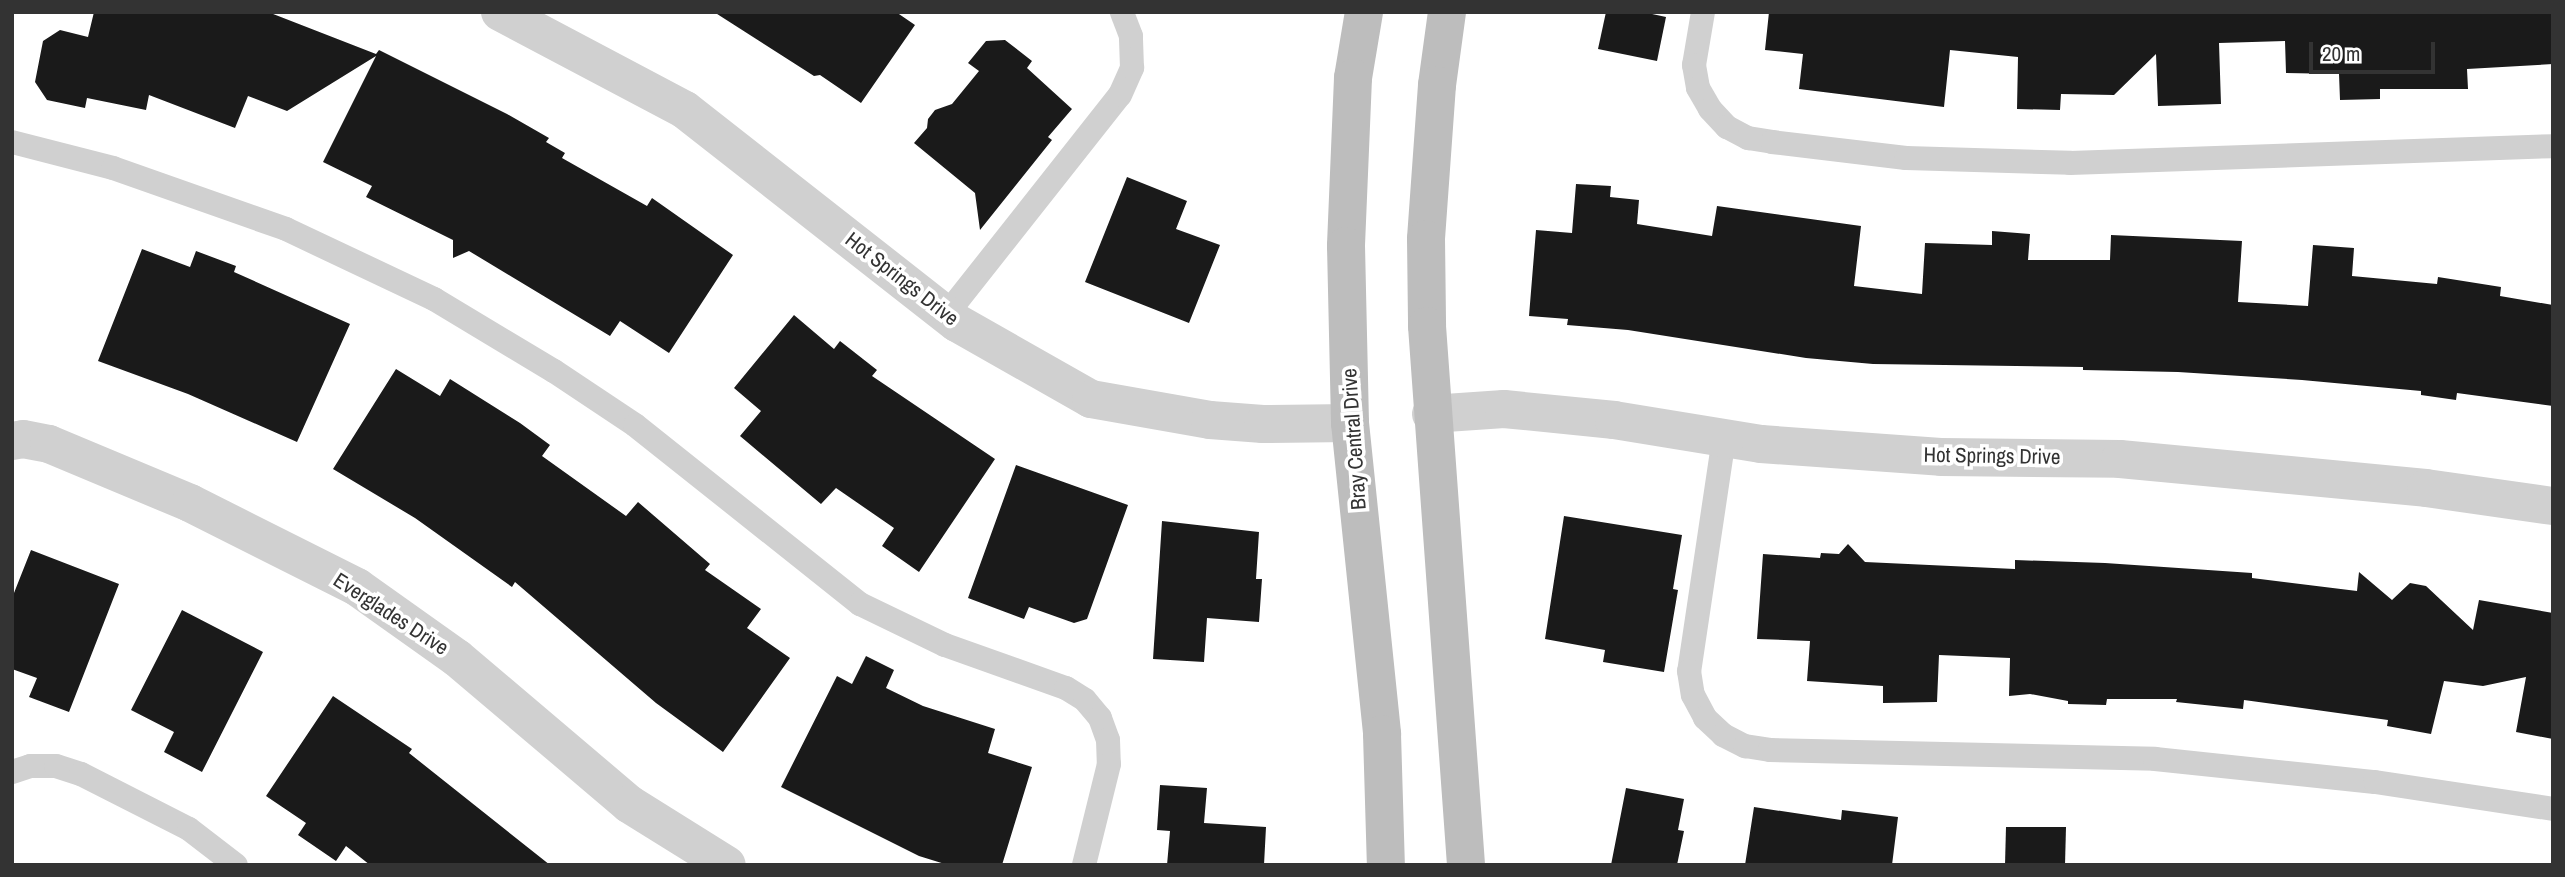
<!DOCTYPE html>
<html>
<head>
<meta charset="utf-8">
<style>
  body { margin:0 }
  #map { position:relative; width:2565px; height:877px; overflow:hidden; background:#fff; font-family:"Archivo Narrow",sans-serif }
  div>[style] { position:absolute }
  .building>* { inset:0; background:#1a1a1a }
  .lane>* { height:24px; margin:-12px; padding:0 12px; transform-origin:12px; border-radius:12px; background:#d0d0d0 }
  .street>* { height:38px; margin:-19px; padding:0 19px; transform-origin:19px; border-radius:19px; background:#d0d0d0 }
  .secondary>* { height:38px; margin:-19px; padding:0 19px; transform-origin:19px; border-radius:19px; background:#bdbdbd }
  span { translate:-50% -50%; white-space:nowrap; text-align:center; line-height:1.15; -webkit-text-stroke:7px #fff; paint-order:stroke }
  .street-label { font-size:21px; color:#333 }
  .frame { position:absolute; inset:0; border:14px solid #333; pointer-events:none }
  .scale { position:absolute; left:2309px; top:42px; width:126px; height:32px; box-sizing:border-box; border:4px solid #333; border-top:0; padding-left:9px; font-size:21px; line-height:24px; white-space:nowrap; color:#333; -webkit-text-stroke:5px #fff; paint-order:stroke }
</style>
</head>
<body>
<div id="map">
  <div class="building">
    <i style="clip-path:polygon(94px 12px,268px 12px,376px 54px,379px 50px,507px 114px,549px 138px,546px 142px,565px 153px,562px 158px,647px 206px,652px 198px,733px 255px,669px 353px,620px 321px,610px 336px,469px 251px,453px 258px,453px 240px,366px 197px,372px 186px,323px 162px,376px 56px,287px 111px,248px 96px,235px 128px,149px 95px,146px 110px,87px 98px,85px 108px,47px 100px,35px 82px,43px 41px,60px 30px,88px 37px)"></i>
    <i style="clip-path:polygon(714px 12px,896px 12px,915px 25px,861px 103px,820px 75px,814px 76px)"></i>
    <i style="clip-path:polygon(1606px 12px,1643px 12px,1666px 17px,1657px 61px,1598px 49px)"></i>
    <i style="clip-path:polygon(1769px 12px,2553px 12px,2553px 64px,2467px 69px,2468px 89px,2380px 89px,2380px 99px,2340px 100px,2339px 74px,2286px 73px,2285px 41px,2219px 43px,2221px 104px,2158px 106px,2156px 54px,2114px 95px,2061px 94px,2060px 110px,2017px 109px,2018px 57px,1950px 50px,1944px 107px,1799px 89px,1803px 54px,1765px 50px)"></i>
    <i style="clip-path:polygon(1005px 40px,1032px 61px,1027px 68px,1072px 109px,1048px 137px,1052px 140px,980px 230px,975px 193px,914px 143px,927px 128px,928px 119px,935px 110px,952px 104px,979px 71px,968px 63px,986px 41px)"></i>
    <i style="clip-path:polygon(1127px 177px,1187px 201px,1176px 229px,1220px 245px,1189px 323px,1085px 282px)"></i>
    <i style="clip-path:polygon(1576px 184px,1611px 186px,1610px 197px,1639px 200px,1637px 224px,1712px 236px,1717px 206px,1861px 226px,1854px 286px,1922px 294px,1925px 243px,1992px 245px,1992px 231px,2030px 234px,2028px 260px,2110px 260px,2111px 235px,2242px 241px,2238px 302px,2308px 306px,2313px 245px,2354px 248px,2352px 276px,2437px 284px,2438px 277px,2501px 287px,2500px 296px,2553px 305px,2553px 406px,2457px 393px,2456px 400px,2421px 395px,2421px 391px,2302px 380px,2178px 372px,2083px 370px,2083px 367px,1873px 364px,1806px 358px,1628px 330px,1567px 325px,1568px 319px,1529px 316px,1536px 230px,1572px 233px)"></i>
    <i style="clip-path:polygon(142px 249px,190px 267px,196px 251px,236px 266px,234px 272px,350px 324px,297px 442px,188px 394px,98px 361px)"></i>
    <i style="clip-path:polygon(794px 315px,834px 349px,840px 341px,877px 370px,872px 376px,995px 459px,919px 572px,882px 546px,894px 528px,836px 488px,821px 504px,740px 436px,761px 411px,734px 388px)"></i>
    <i style="clip-path:polygon(396px 369px,440px 396px,450px 379px,520px 423px,550px 445px,542px 456px,626px 516px,638px 502px,710px 564px,705px 570px,761px 609px,747px 628px,790px 658px,723px 752px,656px 703px,515px 582px,512px 587px,415px 518px,333px 469px)"></i>
    <i style="clip-path:polygon(1016px 465px,1128px 505px,1087px 619px,1074px 623px,1029px 607px,1024px 619px,968px 598px)"></i>
    <i style="clip-path:polygon(1564px 516px,1682px 535px,1673px 589px,1678px 590px,1664px 672px,1603px 662px,1605px 650px,1545px 639px)"></i>
    <i style="clip-path:polygon(1162px 521px,1259px 532px,1256px 579px,1262px 579px,1259px 622px,1207px 618px,1204px 662px,1153px 659px)"></i>
    <i style="clip-path:polygon(1848px 544px,1865px 562px,2015px 569px,2015px 560px,2105px 563px,2252px 573px,2252px 578px,2357px 591px,2359px 572px,2392px 600px,2410px 583px,2426px 586px,2473px 630px,2479px 600px,2553px 613px,2553px 739px,2516px 732px,2526px 677px,2483px 686px,2444px 681px,2431px 734px,2387px 726px,2388px 720px,2244px 700px,2243px 709px,2176px 702px,2177px 699px,2107px 699px,2106px 705px,2068px 704px,2068px 701px,2030px 694px,2009px 696px,2010px 658px,1939px 655px,1937px 702px,1883px 703px,1883px 686px,1807px 681px,1810px 641px,1757px 639px,1763px 554px,1820px 558px,1821px 553px,1839px 554px)"></i>
    <i style="clip-path:polygon(31px 550px,119px 584px,69px 712px,29px 697px,37px 678px,12px 669px,12px 598px)"></i>
    <i style="clip-path:polygon(182px 610px,263px 652px,202px 772px,164px 752px,174px 732px,131px 710px)"></i>
    <i style="clip-path:polygon(866px 656px,894px 670px,886px 688px,923px 706px,995px 729px,988px 753px,1032px 767px,1002px 865px,948px 865px,919px 856px,781px 787px,837px 676px,852px 684px)"></i>
    <i style="clip-path:polygon(333px 696px,412px 749px,409px 753px,550px 865px,370px 865px,346px 846px,336px 861px,298px 835px,306px 823px,266px 796px)"></i>
    <i style="clip-path:polygon(1160px 785px,1207px 788px,1204px 823px,1266px 827px,1264px 865px,1167px 865px,1170px 831px,1157px 830px)"></i>
    <i style="clip-path:polygon(1626px 788px,1684px 799px,1678px 830px,1684px 831px,1677px 865px,1611px 865px)"></i>
    <i style="clip-path:polygon(1754px 807px,1841px 820px,1842px 810px,1898px 817px,1892px 865px,1745px 865px)"></i>
    <i style="clip-path:polygon(2006px 827px,2066px 827px,2065px 865px,2005px 865px)"></i>
  </div>
  <div class="lane">
    <i style="left:1703px;top:12px;width:54px;rotate:99.6deg"></i>
    <i style="left:1694px;top:65px;width:23px;rotate:80deg"></i>
    <i style="left:1698px;top:88px;width:24px;rotate:60deg"></i>
    <i style="left:1710px;top:109px;width:25px;rotate:47deg"></i>
    <i style="left:1727px;top:127px;width:24px;rotate:28deg"></i>
    <i style="left:1748px;top:138px;width:24px;rotate:9deg"></i>
    <i style="left:1772px;top:142px;width:135px;rotate:6.8deg"></i>
    <i style="left:1906px;top:158px;width:164px;rotate:1.7deg"></i>
    <i style="left:2070px;top:163px;width:483px;rotate:-2deg"></i>
    <i style="left:12px;top:142px;width:104px;rotate:14.4deg"></i>
    <i style="left:113px;top:168px;width:183px;rotate:19.4deg"></i>
    <i style="left:286px;top:229px;width:164px;rotate:25.3deg"></i>
    <i style="left:434px;top:299px;width:140px;rotate:31deg"></i>
    <i style="left:554px;top:371px;width:97px;rotate:33.7deg"></i>
    <i style="left:635px;top:425px;width:288px;rotate:38.5deg"></i>
    <i style="left:860px;top:604px;width:94px;rotate:25.8deg"></i>
    <i style="left:945px;top:645px;width:128px;rotate:19.6deg"></i>
    <i style="left:1066px;top:688px;width:22px;rotate:32deg"></i>
    <i style="left:1085px;top:700px;width:23px;rotate:50deg"></i>
    <i style="left:1100px;top:718px;width:23px;rotate:70deg"></i>
    <i style="left:1108px;top:740px;width:24px;rotate:88deg"></i>
    <i style="left:1109px;top:764px;width:104px;rotate:103.9deg"></i>
    <i style="left:946px;top:315px;width:280px;rotate:-51.7deg"></i>
    <i style="left:1120px;top:95px;width:30px;rotate:-66deg"></i>
    <i style="left:1132px;top:68px;width:32px;rotate:-92deg"></i>
    <i style="left:1131px;top:36px;width:26px;rotate:-111deg"></i>
    <i style="left:1724px;top:438px;width:236px;rotate:98.5deg"></i>
    <i style="left:1689px;top:671px;width:24px;rotate:81deg"></i>
    <i style="left:1693px;top:695px;width:26px;rotate:62deg"></i>
    <i style="left:1705px;top:718px;width:25px;rotate:43deg"></i>
    <i style="left:1723px;top:735px;width:25px;rotate:27deg"></i>
    <i style="left:1745px;top:746px;width:25px;rotate:9deg"></i>
    <i style="left:1770px;top:750px;width:385px;rotate:1.3deg"></i>
    <i style="left:2155px;top:759px;width:221px;rotate:6deg"></i>
    <i style="left:2375px;top:782px;width:180px;rotate:8.6deg"></i>
    <i style="left:12px;top:772px;width:19px;rotate:-18deg"></i>
    <i style="left:30px;top:766px;width:26px"></i>
    <i style="left:56px;top:766px;width:26px;rotate:18deg"></i>
    <i style="left:81px;top:774px;width:121px;rotate:27deg"></i>
    <i style="left:189px;top:829px;width:59px;rotate:37.5deg"></i>
  </div>
  <div class="street">
    <i style="left:500px;top:12px;width:209px;rotate:27.9deg"></i>
    <i style="left:685px;top:110px;width:345px;rotate:38.1deg"></i>
    <i style="left:957px;top:323px;width:154px;rotate:29.6deg"></i>
    <i style="left:1091px;top:399px;width:121px;rotate:10deg"></i>
    <i style="left:1210px;top:420px;width:53px;rotate:4.3deg"></i>
    <i style="left:1263px;top:424px;width:87px;rotate:-0.7deg"></i>
    <i style="left:1431px;top:414px;width:73px;rotate:-3.9deg"></i>
    <i style="left:1504px;top:409px;width:111px;rotate:5.7deg"></i>
    <i style="left:1614px;top:420px;width:149px;rotate:9.3deg"></i>
    <i style="left:1761px;top:444px;width:180px;rotate:4.1deg"></i>
    <i style="left:1941px;top:457px;width:179px;rotate:0.6deg"></i>
    <i style="left:2120px;top:459px;width:307px;rotate:5.4deg"></i>
    <i style="left:2426px;top:488px;width:128px;rotate:8.1deg"></i>
    <i style="left:12px;top:441px;width:11px;rotate:-10deg"></i>
    <i style="left:23px;top:439px;width:26px;rotate:11deg"></i>
    <i style="left:49px;top:444px;width:153px;rotate:22.7deg"></i>
    <i style="left:190px;top:503px;width:187px;rotate:26.7deg"></i>
    <i style="left:357px;top:587px;width:123px;rotate:35.4deg"></i>
    <i style="left:457px;top:658px;width:226px;rotate:40.3deg"></i>
    <i style="left:629px;top:804px;width:115px;rotate:31.9deg"></i>
  </div>
  <div class="secondary">
    <i style="left:1364px;top:12px;width:67px;rotate:99.5deg"></i>
    <i style="left:1353px;top:78px;width:168px;rotate:92.4deg"></i>
    <i style="left:1346px;top:246px;width:177px;rotate:88.7deg"></i>
    <i style="left:1350px;top:423px;width:313px;rotate:84.1deg"></i>
    <i style="left:1382px;top:734px;width:131px;rotate:88.3deg"></i>
    <i style="left:1447px;top:12px;width:74px;rotate:97.8deg"></i>
    <i style="left:1437px;top:85px;width:154px;rotate:94.1deg"></i>
    <i style="left:1426px;top:239px;width:87px;rotate:89.3deg"></i>
    <i style="left:1427px;top:326px;width:540px;rotate:85.86deg"></i>
  </div>
  <div class="street-label">
    <span style="left:902px;top:279px;rotate:38deg">Hot Springs Drive</span>
    <span style="left:1354px;top:439px;rotate:-94deg">Bray Central Drive</span>
    <span style="left:1992px;top:456px;rotate:1deg">Hot Springs Drive</span>
    <span style="left:391px;top:614px;rotate:33deg">Everglades Drive</span>
  </div>
  <div class="frame"></div>
  <div class="scale">20 m</div>
</div>
</body>
</html>
